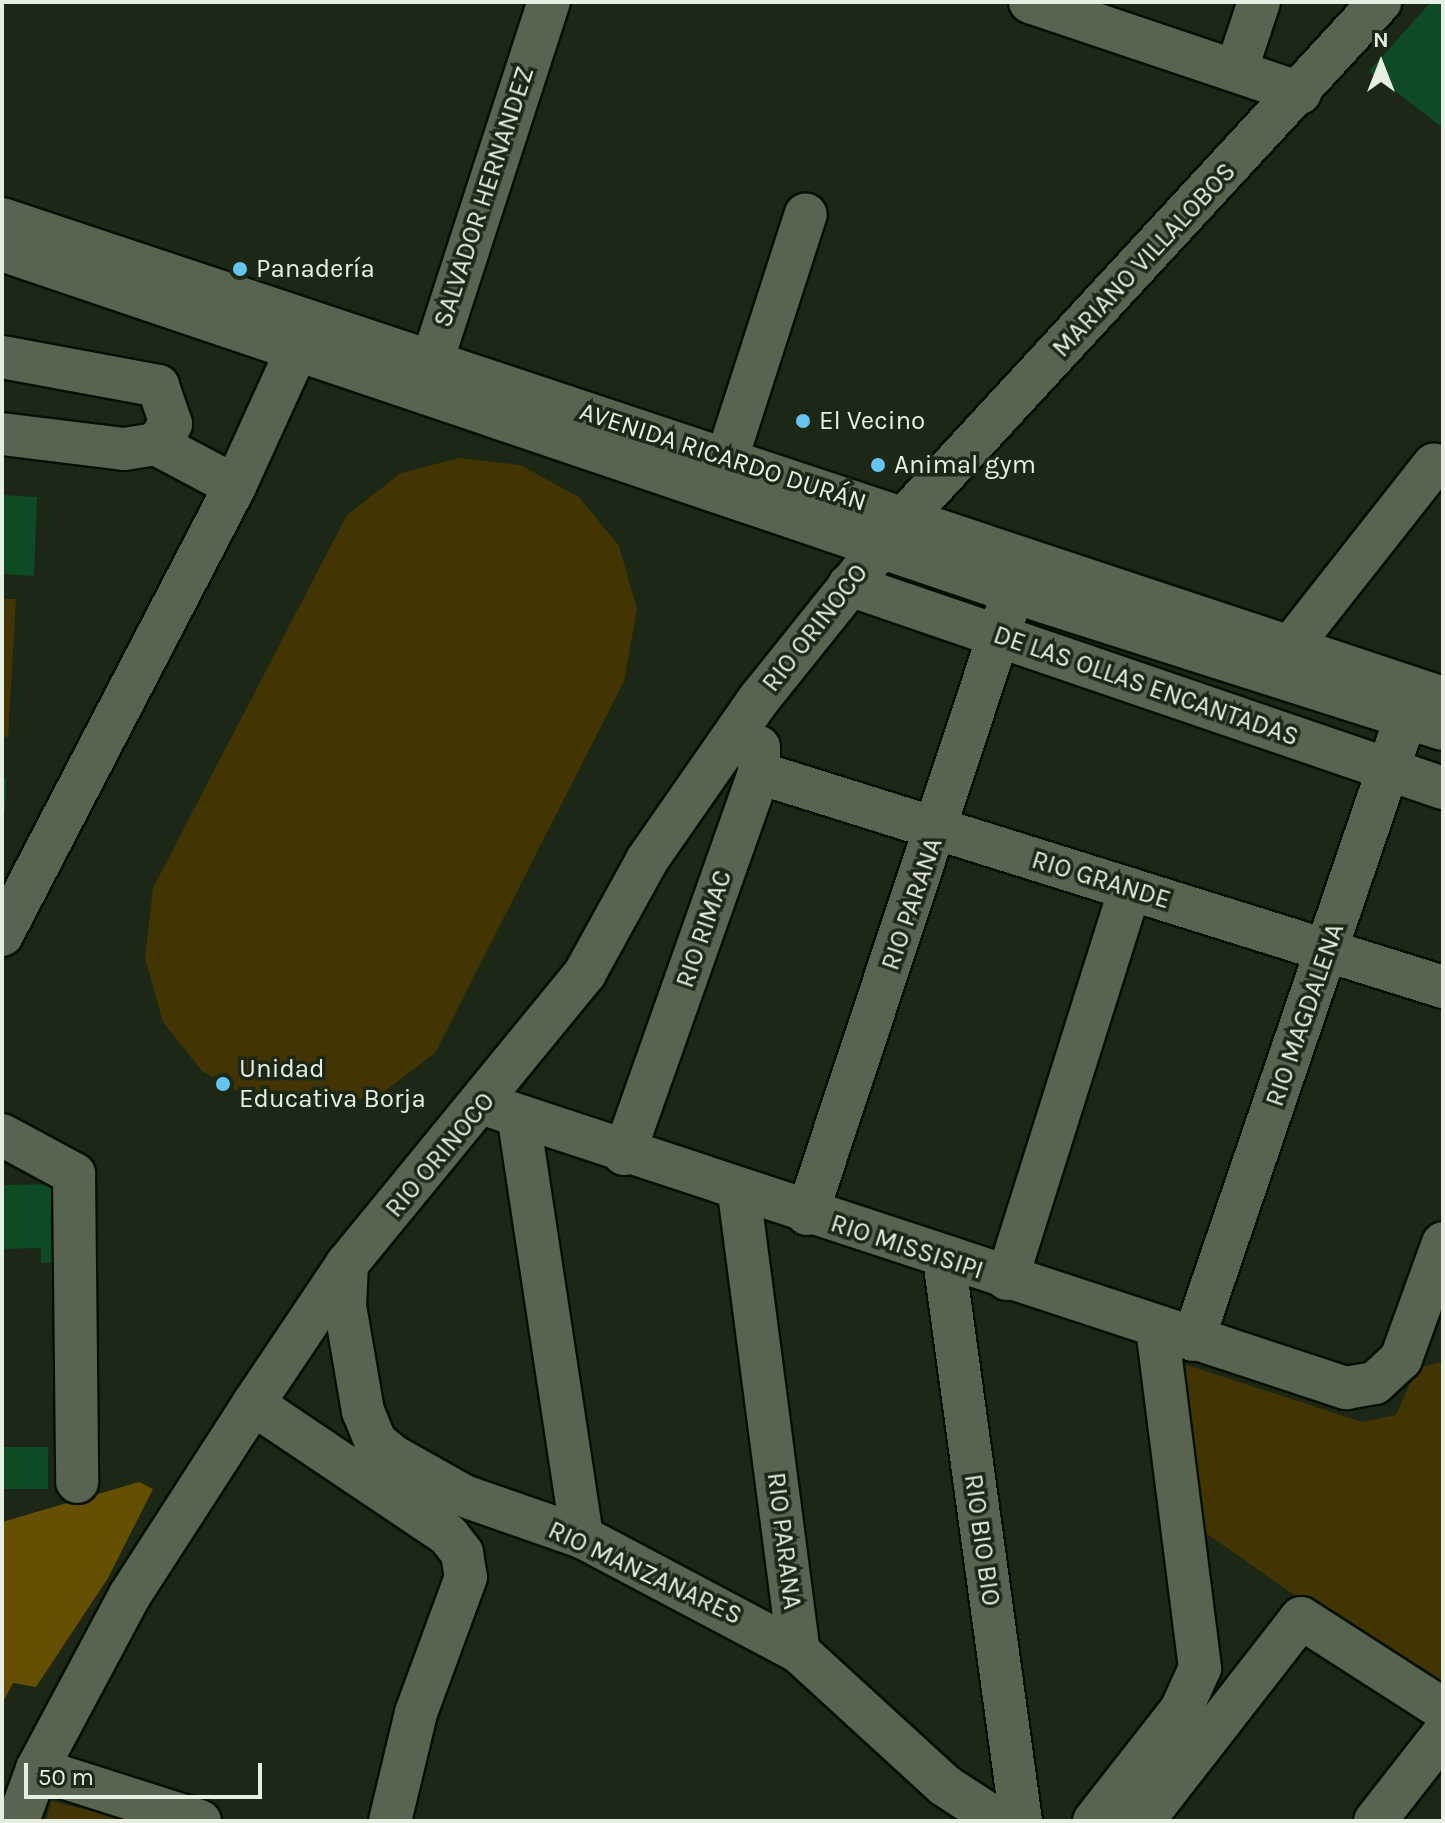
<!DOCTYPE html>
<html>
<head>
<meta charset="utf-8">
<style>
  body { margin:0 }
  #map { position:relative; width:1445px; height:1823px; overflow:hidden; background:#1d2715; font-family:Karla,sans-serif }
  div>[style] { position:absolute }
  .green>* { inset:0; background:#433503 }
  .forest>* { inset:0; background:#644f02 }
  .building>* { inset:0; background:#0e4a24 }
  .roads { filter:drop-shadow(2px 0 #070f02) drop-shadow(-2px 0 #070f02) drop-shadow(0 2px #070f02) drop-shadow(0 -2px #070f02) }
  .minor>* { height:42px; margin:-21px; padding:0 21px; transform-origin:21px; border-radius:21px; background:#596450 }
  .dots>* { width:22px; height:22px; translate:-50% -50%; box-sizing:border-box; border:4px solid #1d2715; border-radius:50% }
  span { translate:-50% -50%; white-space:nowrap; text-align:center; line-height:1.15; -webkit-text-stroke:7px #1d2715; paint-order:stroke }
  .street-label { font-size:26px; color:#e7eee2 }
  .poi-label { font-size:26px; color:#e7eee2 }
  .left { translate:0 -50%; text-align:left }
  .frame { position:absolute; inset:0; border:4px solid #e7eee2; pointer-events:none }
  .north { position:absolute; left:1341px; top:24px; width:80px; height:80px; -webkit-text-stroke:6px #1d2715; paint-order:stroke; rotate:0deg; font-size:22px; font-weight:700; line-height:32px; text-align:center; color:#e7eee2 }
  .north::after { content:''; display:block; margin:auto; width:28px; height:36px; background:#e7eee2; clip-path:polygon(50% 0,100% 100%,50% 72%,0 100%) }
  .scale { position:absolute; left:24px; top:1763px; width:238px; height:36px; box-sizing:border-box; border:4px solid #e7eee2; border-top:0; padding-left:10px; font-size:24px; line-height:28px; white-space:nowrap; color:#e7eee2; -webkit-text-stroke:6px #1d2715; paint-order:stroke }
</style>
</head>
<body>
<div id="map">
  <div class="green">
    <i style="clip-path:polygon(459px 458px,520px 465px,579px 497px,619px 546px,637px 609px,624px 681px,435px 1053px,382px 1093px,322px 1109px,253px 1100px,202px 1071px,163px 1022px,145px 958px,153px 888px,347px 515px,401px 473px)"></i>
    <i style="clip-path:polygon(2px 599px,16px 599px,8px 737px,2px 736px)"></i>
    <i style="clip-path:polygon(1443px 1362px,1443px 1699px,1200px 1529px,1174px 1376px,1187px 1365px,1362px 1422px,1396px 1415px,1417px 1368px)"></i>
    <i style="clip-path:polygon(51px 1801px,126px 1819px,125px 1821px,46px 1821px)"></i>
  </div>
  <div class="forest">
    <i style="clip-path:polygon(139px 1482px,153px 1489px,108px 1578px,36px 1687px,13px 1683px,2px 1704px,2px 1522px)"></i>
  </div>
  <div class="building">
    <i style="clip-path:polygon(1431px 2px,1443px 2px,1443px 128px,1369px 71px)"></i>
    <i style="clip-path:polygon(2px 495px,37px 497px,34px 576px,2px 574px)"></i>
    <i style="clip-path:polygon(2px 778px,6px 778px,5px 812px,2px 812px)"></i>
    <i style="clip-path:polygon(63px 1184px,65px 1262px,41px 1263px,41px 1248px,2px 1249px,2px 1185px)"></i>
    <i style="clip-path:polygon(2px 1447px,48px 1447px,48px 1489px,2px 1489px)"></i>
  </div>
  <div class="roads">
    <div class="minor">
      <i style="left:1030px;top:2px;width:285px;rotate:18.6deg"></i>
      <i style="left:1237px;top:68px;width:70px;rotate:-71.6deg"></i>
      <i style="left:2px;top:219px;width:1519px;rotate:18.39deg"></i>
      <i style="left:2px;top:250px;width:1067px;rotate:18.69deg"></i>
      <i style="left:1013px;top:592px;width:451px;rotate:17.7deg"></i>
      <i style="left:2px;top:357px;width:159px;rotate:10.5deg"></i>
      <i style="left:158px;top:386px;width:40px;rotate:71.1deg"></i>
      <i style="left:171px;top:424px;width:25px;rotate:127deg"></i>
      <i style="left:156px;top:444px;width:32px;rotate:171deg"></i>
      <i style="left:124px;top:449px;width:123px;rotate:-173deg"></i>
      <i style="left:423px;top:389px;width:407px;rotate:-72deg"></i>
      <i style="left:156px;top:444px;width:89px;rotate:28deg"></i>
      <i style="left:727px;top:458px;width:256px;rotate:-72.1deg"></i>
      <i style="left:849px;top:585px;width:628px;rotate:18.87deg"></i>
      <i style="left:1291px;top:646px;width:231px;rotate:-51.8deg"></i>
      <i style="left:759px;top:773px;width:717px;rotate:17.37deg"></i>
      <i style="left:2px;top:935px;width:506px;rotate:-62.57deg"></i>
      <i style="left:235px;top:486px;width:149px;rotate:-65.5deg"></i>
      <i style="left:484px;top:1104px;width:908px;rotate:18.24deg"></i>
      <i style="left:1346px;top:1388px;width:29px;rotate:-10deg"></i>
      <i style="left:1375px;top:1383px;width:35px;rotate:-43deg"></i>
      <i style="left:1401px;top:1359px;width:123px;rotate:-70.1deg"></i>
      <i style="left:519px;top:1120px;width:422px;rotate:81.4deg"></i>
      <i style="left:2px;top:1135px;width:82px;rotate:28.4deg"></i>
      <i style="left:74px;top:1174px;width:308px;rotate:89.4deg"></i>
      <i style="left:624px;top:1154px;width:404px;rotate:-70.5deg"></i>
      <i style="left:759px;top:773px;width:26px;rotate:-90deg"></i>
      <i style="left:739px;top:1192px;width:464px;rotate:82.6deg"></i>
      <i style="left:807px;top:1214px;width:655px;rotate:-71.68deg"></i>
      <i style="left:944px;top:1259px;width:567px;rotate:82.2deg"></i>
      <i style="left:347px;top:1264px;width:42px;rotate:92.7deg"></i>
      <i style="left:345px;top:1306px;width:107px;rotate:80.3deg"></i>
      <i style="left:363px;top:1411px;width:32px;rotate:68deg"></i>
      <i style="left:375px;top:1441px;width:23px;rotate:40deg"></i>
      <i style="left:393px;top:1456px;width:81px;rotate:29.4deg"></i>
      <i style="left:464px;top:1496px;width:125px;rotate:19.2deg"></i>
      <i style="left:582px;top:1537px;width:246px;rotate:27.9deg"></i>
      <i style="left:799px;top:1652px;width:197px;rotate:42.5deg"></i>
      <i style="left:944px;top:1785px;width:66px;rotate:33.2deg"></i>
      <i style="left:1007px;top:1279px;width:409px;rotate:-72.5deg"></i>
      <i style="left:1193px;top:1340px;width:687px;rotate:-71.14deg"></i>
      <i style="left:253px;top:1404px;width:235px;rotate:33.9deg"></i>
      <i style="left:448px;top:1535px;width:23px;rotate:52deg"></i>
      <i style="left:462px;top:1553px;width:24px;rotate:81deg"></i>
      <i style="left:466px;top:1577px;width:145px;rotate:110.2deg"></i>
      <i style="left:416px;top:1713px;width:111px;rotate:103.5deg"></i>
      <i style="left:37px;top:1769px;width:171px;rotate:17.7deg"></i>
      <i style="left:18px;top:1821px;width:55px;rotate:-69.9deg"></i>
      <i style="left:37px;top:1769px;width:197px;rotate:-61.9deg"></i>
      <i style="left:130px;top:1595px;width:227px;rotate:-57.2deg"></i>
      <i style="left:253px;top:1404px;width:169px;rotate:-56.1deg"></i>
      <i style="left:347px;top:1264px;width:376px;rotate:-50.7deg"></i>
      <i style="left:585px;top:973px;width:129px;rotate:-61.2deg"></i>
      <i style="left:647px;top:860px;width:196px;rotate:-55.2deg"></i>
      <i style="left:759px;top:699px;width:233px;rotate:-51.3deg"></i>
      <i style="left:905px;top:517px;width:701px;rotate:-47.31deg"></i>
      <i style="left:1094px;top:1821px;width:141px;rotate:-51.9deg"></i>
      <i style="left:1181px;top:1710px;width:46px;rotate:-65.7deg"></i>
      <i style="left:1200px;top:1668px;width:343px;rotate:-97.2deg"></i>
      <i style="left:1143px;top:1821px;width:257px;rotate:-52.1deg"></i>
      <i style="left:1301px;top:1618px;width:169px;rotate:32.7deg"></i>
      <i style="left:1375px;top:1821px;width:110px;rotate:-52deg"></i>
    </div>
  </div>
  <div class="dots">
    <i style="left:240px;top:269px;background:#67c4f0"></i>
    <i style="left:803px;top:421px;background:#67c4f0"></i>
    <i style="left:878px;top:465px;background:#67c4f0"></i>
    <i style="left:223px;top:1084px;background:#67c4f0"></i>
  </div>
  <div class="street-label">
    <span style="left:484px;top:197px;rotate:-72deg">SALVADOR HERNANDEZ</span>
    <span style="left:1144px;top:260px;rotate:-47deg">MARIANO VILLALOBOS</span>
    <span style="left:723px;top:457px;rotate:18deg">AVENIDA RICARDO DURÁN</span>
    <span style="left:815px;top:628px;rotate:-52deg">RIO ORINOCO</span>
    <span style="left:1146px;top:686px;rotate:19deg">DE LAS OLLAS ENCANTADAS</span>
    <span style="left:1101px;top:880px;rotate:17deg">RIO GRANDE</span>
    <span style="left:912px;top:904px;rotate:-71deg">RIO PARANA</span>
    <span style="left:704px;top:929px;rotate:-71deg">RIO RIMAC</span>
    <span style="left:1305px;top:1015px;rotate:-71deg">RIO MAGDALENA</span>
    <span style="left:440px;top:1155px;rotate:-50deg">RIO ORINOCO</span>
    <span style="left:907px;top:1247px;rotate:18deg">RIO MISSISIPI</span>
    <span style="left:982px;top:1540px;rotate:82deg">RIO BIO BIO</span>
    <span style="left:784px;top:1541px;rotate:83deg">RIO PARANA</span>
    <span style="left:645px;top:1573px;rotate:25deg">RIO MANZANARES</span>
  </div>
  <div class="poi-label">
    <span class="left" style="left:256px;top:269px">Panadería</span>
    <span class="left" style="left:819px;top:421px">El Vecino</span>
    <span class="left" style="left:894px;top:465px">Animal gym</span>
    <span class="left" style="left:239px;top:1084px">Unidad<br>Educativa Borja</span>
  </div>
  <div class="frame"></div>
  <div class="north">N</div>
  <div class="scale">50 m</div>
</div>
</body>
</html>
